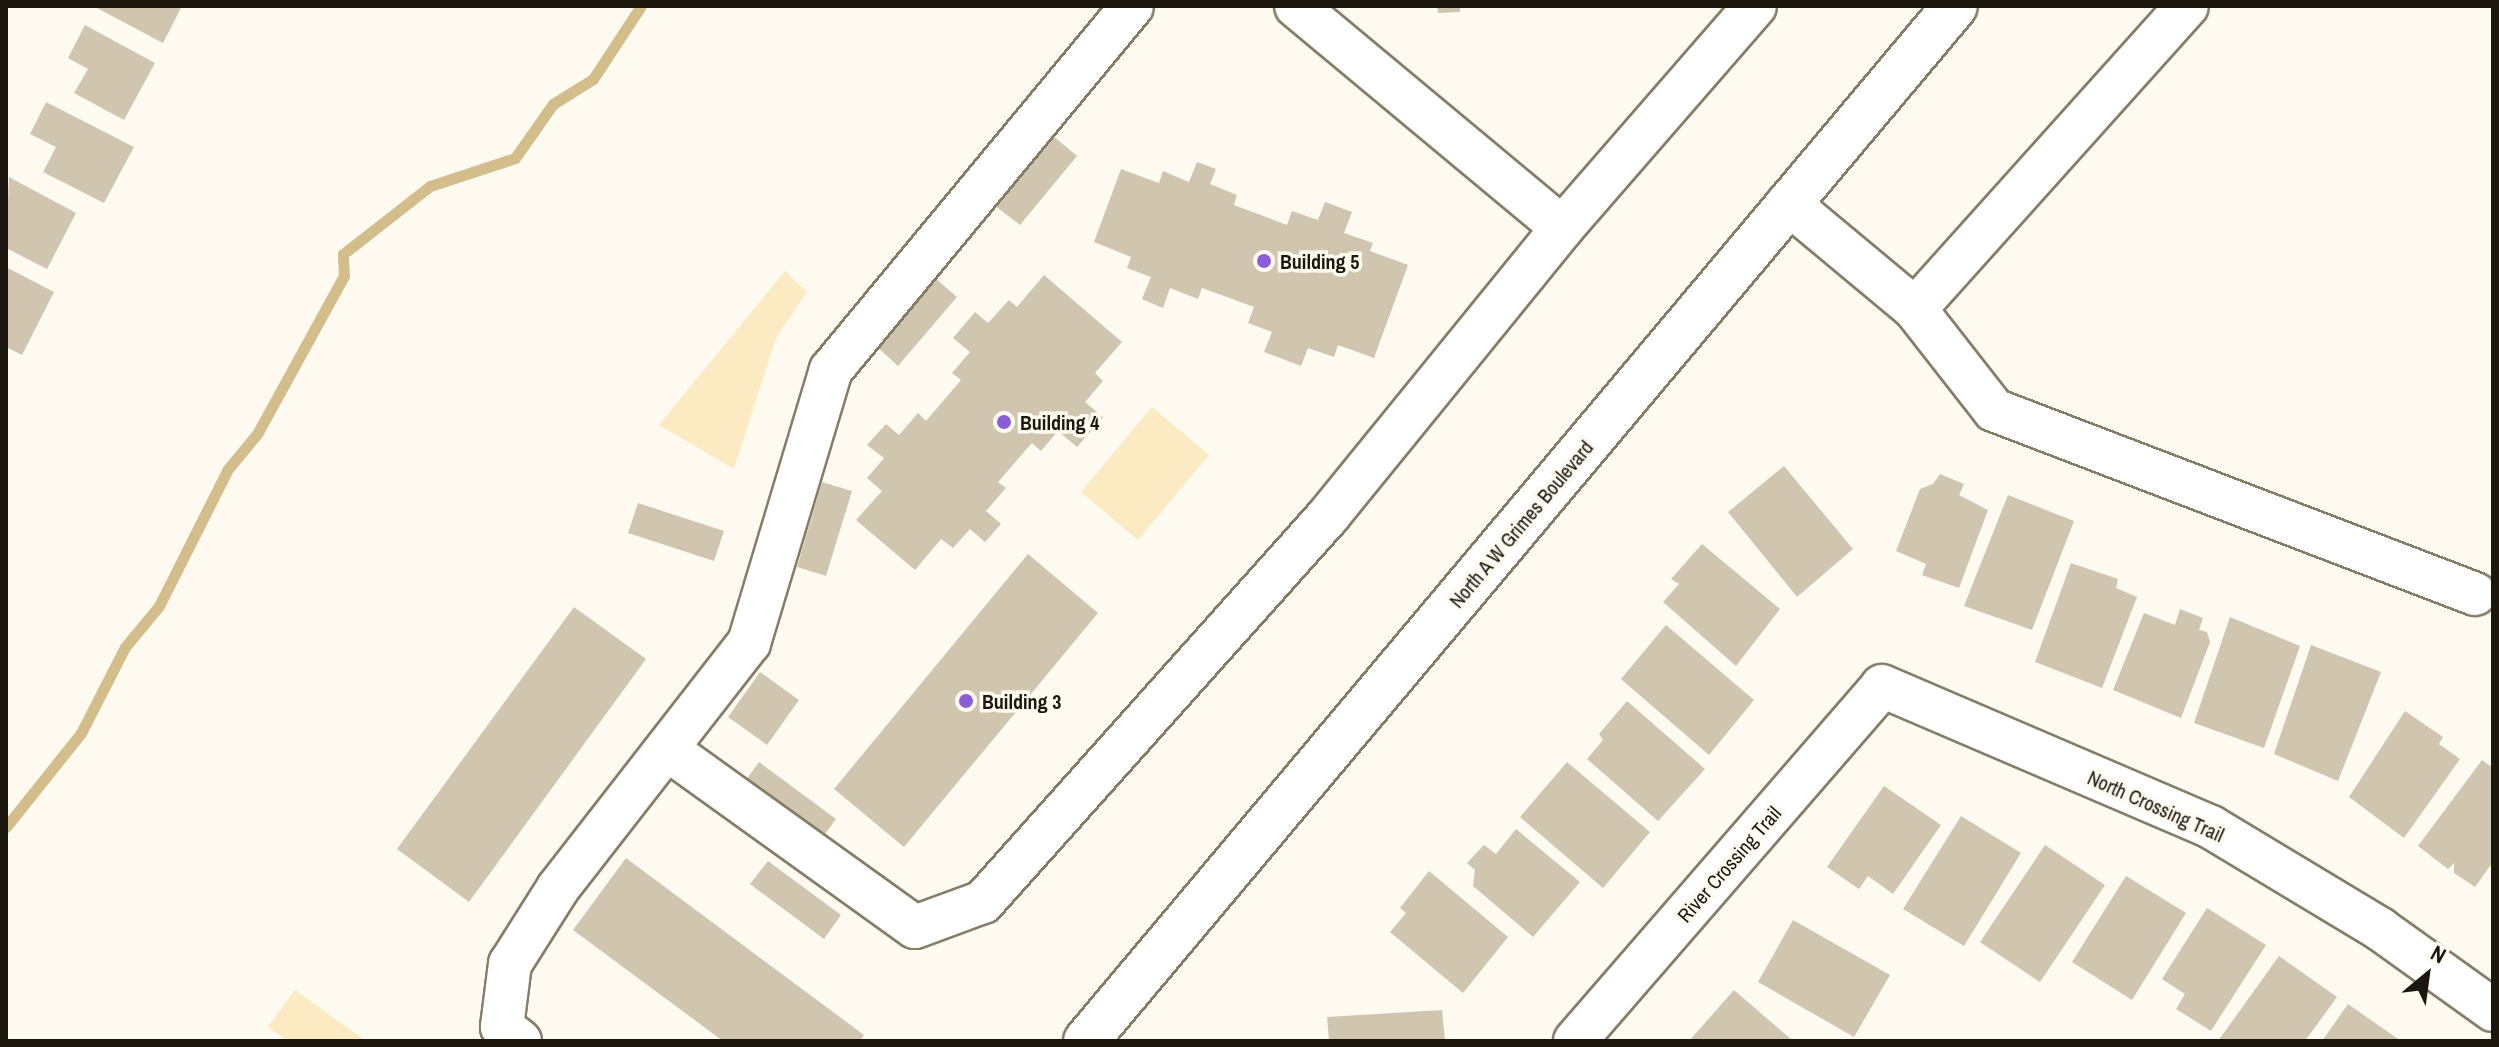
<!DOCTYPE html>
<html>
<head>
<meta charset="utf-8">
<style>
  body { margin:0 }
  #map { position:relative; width:2499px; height:1047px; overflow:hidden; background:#fefaf0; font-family:"Archivo Narrow",sans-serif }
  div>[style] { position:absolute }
  .green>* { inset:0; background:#fbeac2 }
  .stream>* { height:11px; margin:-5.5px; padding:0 5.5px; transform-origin:5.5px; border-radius:5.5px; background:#d3bd8a }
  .building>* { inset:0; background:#d0c6af }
  .roads { filter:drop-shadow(2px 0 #867d67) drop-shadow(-2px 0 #867d67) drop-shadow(0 2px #867d67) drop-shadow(0 -2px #867d67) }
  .minor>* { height:42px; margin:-21px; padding:0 21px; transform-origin:21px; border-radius:21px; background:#fff }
  .major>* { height:44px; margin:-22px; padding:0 22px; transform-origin:22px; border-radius:22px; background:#fff }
  .dots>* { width:22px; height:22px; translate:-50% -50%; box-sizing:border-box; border:4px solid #fefaf0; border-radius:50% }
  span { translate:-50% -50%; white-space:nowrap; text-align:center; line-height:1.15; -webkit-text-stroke:7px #fefaf0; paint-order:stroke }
  .poi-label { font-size:20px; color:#1b170f; font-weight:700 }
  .left { translate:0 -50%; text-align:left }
  .street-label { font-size:20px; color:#1b170f }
  .frame { position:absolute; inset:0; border:8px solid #1b170f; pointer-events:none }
  .north { position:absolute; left:2387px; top:935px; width:80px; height:80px; -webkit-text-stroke:6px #fefaf0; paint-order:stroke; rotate:29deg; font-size:22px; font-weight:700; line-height:32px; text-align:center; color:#1b170f }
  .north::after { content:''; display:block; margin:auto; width:28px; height:36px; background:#1b170f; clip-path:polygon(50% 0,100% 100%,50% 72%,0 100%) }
</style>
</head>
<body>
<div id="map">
  <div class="green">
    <i style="clip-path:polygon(785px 271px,807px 292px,776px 338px,734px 469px,659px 425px)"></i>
    <i style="clip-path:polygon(1152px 407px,1209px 455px,1138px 540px,1081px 492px)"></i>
    <i style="clip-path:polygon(295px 990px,366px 1041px,288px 1041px,268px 1027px)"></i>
  </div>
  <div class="stream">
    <i style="left:6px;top:827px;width:120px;rotate:-51.4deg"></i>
    <i style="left:81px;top:733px;width:97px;rotate:-62.9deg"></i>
    <i style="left:125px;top:647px;width:53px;rotate:-50.3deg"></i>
    <i style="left:159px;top:606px;width:153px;rotate:-63.3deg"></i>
    <i style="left:228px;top:469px;width:45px;rotate:-50.4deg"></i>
    <i style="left:257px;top:434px;width:180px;rotate:-61.2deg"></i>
    <i style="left:344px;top:276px;width:22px;rotate:-93deg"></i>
    <i style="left:343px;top:254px;width:110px;rotate:-38deg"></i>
    <i style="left:430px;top:186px;width:89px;rotate:-18.2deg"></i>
    <i style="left:515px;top:158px;width:66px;rotate:-54.9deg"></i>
    <i style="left:553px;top:104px;width:47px;rotate:-32deg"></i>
    <i style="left:593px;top:79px;width:87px;rotate:-56.7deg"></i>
  </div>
  <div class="building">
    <i style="clip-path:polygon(93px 6px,182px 6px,163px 43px)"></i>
    <i style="clip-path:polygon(1437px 6px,1460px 6px,1460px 12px,1438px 13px)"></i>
    <i style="clip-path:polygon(85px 25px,155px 63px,124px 120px,74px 93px,88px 69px,68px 58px)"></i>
    <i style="clip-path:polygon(46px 102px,134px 147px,104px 203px,43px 172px,56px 147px,30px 134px)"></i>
    <i style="clip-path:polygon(1052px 135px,1077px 156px,1020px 225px,994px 205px)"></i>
    <i style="clip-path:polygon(1197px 162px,1216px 169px,1210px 184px,1237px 195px,1234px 205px,1287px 225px,1292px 211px,1318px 220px,1325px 202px,1352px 212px,1344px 233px,1373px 243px,1370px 251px,1408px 265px,1374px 358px,1338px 345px,1334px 357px,1308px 348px,1301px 366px,1264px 352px,1272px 332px,1248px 323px,1254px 307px,1202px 288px,1198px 299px,1170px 288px,1163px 308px,1142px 299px,1151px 277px,1127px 268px,1131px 257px,1094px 242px,1121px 169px,1159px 183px,1163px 171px,1189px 182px)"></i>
    <i style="clip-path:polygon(9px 177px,76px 213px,47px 269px,6px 248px)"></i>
    <i style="clip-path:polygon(6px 267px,54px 292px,22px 355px,6px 347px)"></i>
    <i style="clip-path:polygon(1044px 275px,1122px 342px,1095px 373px,1103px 381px,1085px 402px,1103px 417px,1077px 447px,1058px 431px,1041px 451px,1032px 443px,998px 482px,1006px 488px,986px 511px,1001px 524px,985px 542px,970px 529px,953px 548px,941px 539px,915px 570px,856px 520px,882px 491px,867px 478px,884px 458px,867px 445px,886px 424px,899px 435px,918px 413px,926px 421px,961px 380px,952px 373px,970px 352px,953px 338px,975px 312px,988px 323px,1009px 300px,1017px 307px)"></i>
    <i style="clip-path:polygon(934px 277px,957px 297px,898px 366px,875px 345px)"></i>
    <i style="clip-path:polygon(1784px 466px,1853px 549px,1797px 597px,1728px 512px)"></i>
    <i style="clip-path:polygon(1940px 474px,1964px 484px,1959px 495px,1988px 510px,1959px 588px,1922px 575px,1926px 564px,1896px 551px,1920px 489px,1933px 484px)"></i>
    <i style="clip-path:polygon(822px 482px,852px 491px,826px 576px,797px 567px)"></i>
    <i style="clip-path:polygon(2008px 495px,2074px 521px,2032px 630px,1964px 606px)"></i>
    <i style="clip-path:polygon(638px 503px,724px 531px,714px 561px,628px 533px)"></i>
    <i style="clip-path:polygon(1702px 544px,1780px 609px,1736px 666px,1663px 602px,1679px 584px,1671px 579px)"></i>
    <i style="clip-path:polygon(1028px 554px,1098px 613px,904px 847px,834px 789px)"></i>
    <i style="clip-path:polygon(2071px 563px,2118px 579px,2116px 588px,2137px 597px,2102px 688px,2035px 662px)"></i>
    <i style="clip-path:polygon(574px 607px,646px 659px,469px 902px,397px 849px)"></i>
    <i style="clip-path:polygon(2180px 609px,2203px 618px,2199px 630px,2207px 632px,2210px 642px,2181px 718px,2113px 690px,2144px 613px,2175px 625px)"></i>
    <i style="clip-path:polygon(2230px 617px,2300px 646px,2264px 748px,2194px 723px)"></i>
    <i style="clip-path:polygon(1666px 625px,1754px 700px,1709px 755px,1621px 679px)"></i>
    <i style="clip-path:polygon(2311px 645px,2381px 672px,2338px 781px,2274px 754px)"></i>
    <i style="clip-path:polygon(760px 672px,799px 700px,767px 745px,728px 717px)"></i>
    <i style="clip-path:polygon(1627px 701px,1705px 769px,1658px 821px,1587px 759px,1603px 740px,1599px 734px)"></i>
    <i style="clip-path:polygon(2405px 711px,2443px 737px,2439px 744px,2460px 759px,2404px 838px,2349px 797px)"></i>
    <i style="clip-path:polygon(2482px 760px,2493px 768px,2493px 862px,2475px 887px,2454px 873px,2454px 863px,2448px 869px,2418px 846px)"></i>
    <i style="clip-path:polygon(759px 762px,836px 819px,818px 844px,741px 787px)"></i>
    <i style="clip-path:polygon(1567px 762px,1650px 832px,1603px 888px,1520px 817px)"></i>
    <i style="clip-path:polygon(1884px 786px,1941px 825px,1893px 894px,1868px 876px,1859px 889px,1827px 867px)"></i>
    <i style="clip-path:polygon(1961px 816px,2021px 853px,1964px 946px,1903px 909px)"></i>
    <i style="clip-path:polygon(1516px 829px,1580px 882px,1533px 937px,1473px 886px,1475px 870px,1467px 863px,1484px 845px,1496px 854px)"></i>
    <i style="clip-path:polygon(2045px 845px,2105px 885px,2040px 982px,1980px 942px)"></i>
    <i style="clip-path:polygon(626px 858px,864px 1035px,860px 1041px,723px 1041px,573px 930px)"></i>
    <i style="clip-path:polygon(768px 861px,841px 915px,824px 939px,750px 884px)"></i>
    <i style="clip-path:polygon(1429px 871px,1508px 937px,1463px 993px,1390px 932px,1406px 913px,1400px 908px)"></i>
    <i style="clip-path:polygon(2126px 876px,2186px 913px,2132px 1000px,2072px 962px)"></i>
    <i style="clip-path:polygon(2207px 908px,2266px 945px,2211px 1031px,2176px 1009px,2185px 994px,2162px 979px)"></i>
    <i style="clip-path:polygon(1793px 920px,1890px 975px,1854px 1037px,1758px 982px)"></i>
    <i style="clip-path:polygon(2279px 956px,2337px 997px,2305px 1041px,2218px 1041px)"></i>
    <i style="clip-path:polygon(1734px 990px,1793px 1041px,1689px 1041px)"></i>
    <i style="clip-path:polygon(2348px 1004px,2401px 1041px,2322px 1041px)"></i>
    <i style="clip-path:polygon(1442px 1010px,1445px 1041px,1329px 1041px,1327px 1017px)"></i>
  </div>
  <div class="roads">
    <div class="minor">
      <i style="left:1296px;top:6px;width:346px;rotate:39.8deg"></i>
      <i style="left:1788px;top:203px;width:165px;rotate:39.8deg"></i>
      <i style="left:1915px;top:309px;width:407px;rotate:-48.1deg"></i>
      <i style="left:1915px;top:309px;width:128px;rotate:52deg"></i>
      <i style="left:1994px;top:410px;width:515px;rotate:20.93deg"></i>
      <i style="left:667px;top:749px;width:305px;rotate:35.7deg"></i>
      <i style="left:915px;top:927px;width:72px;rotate:-20.2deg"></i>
      <i style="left:983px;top:902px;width:519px;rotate:-48.2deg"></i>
      <i style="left:1329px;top:515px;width:370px;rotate:-50.9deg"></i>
      <i style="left:1562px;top:228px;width:294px;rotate:-49deg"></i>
      <i style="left:520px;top:1041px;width:23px;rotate:-142deg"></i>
      <i style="left:502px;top:1027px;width:64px;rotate:-82.8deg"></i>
      <i style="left:510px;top:964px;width:90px;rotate:-57.7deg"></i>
      <i style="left:558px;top:888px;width:311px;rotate:-52.1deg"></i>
      <i style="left:749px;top:643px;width:285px;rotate:-73.3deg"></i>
      <i style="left:831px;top:370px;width:472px;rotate:-50.4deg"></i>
      <i style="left:1575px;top:1041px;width:469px;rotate:-49.1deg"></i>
      <i style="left:1882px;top:686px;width:358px;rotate:23.2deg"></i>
      <i style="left:2211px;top:827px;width:197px;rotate:31.1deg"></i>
      <i style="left:2380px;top:929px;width:139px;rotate:35.6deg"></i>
    </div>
    <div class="major">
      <i style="left:1086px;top:1041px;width:1351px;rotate:-49.98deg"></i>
    </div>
  </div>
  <div class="dots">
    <i style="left:1264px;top:261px;background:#8a5ed7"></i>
    <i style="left:1004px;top:422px;background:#8a5ed7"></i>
    <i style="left:966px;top:701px;background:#8a5ed7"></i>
  </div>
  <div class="poi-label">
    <span class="left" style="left:1280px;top:261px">Building 5</span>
    <span class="left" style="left:1020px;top:422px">Building 4</span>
    <span class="left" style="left:982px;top:701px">Building 3</span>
  </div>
  <div class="street-label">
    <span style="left:1521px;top:524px;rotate:-50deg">North A W Grimes Boulevard</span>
    <span style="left:2156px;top:806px;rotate:24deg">North Crossing Trail</span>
    <span style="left:1729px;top:864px;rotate:-49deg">River Crossing Trail</span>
  </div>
  <div class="frame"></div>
  <div class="north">N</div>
</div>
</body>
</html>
